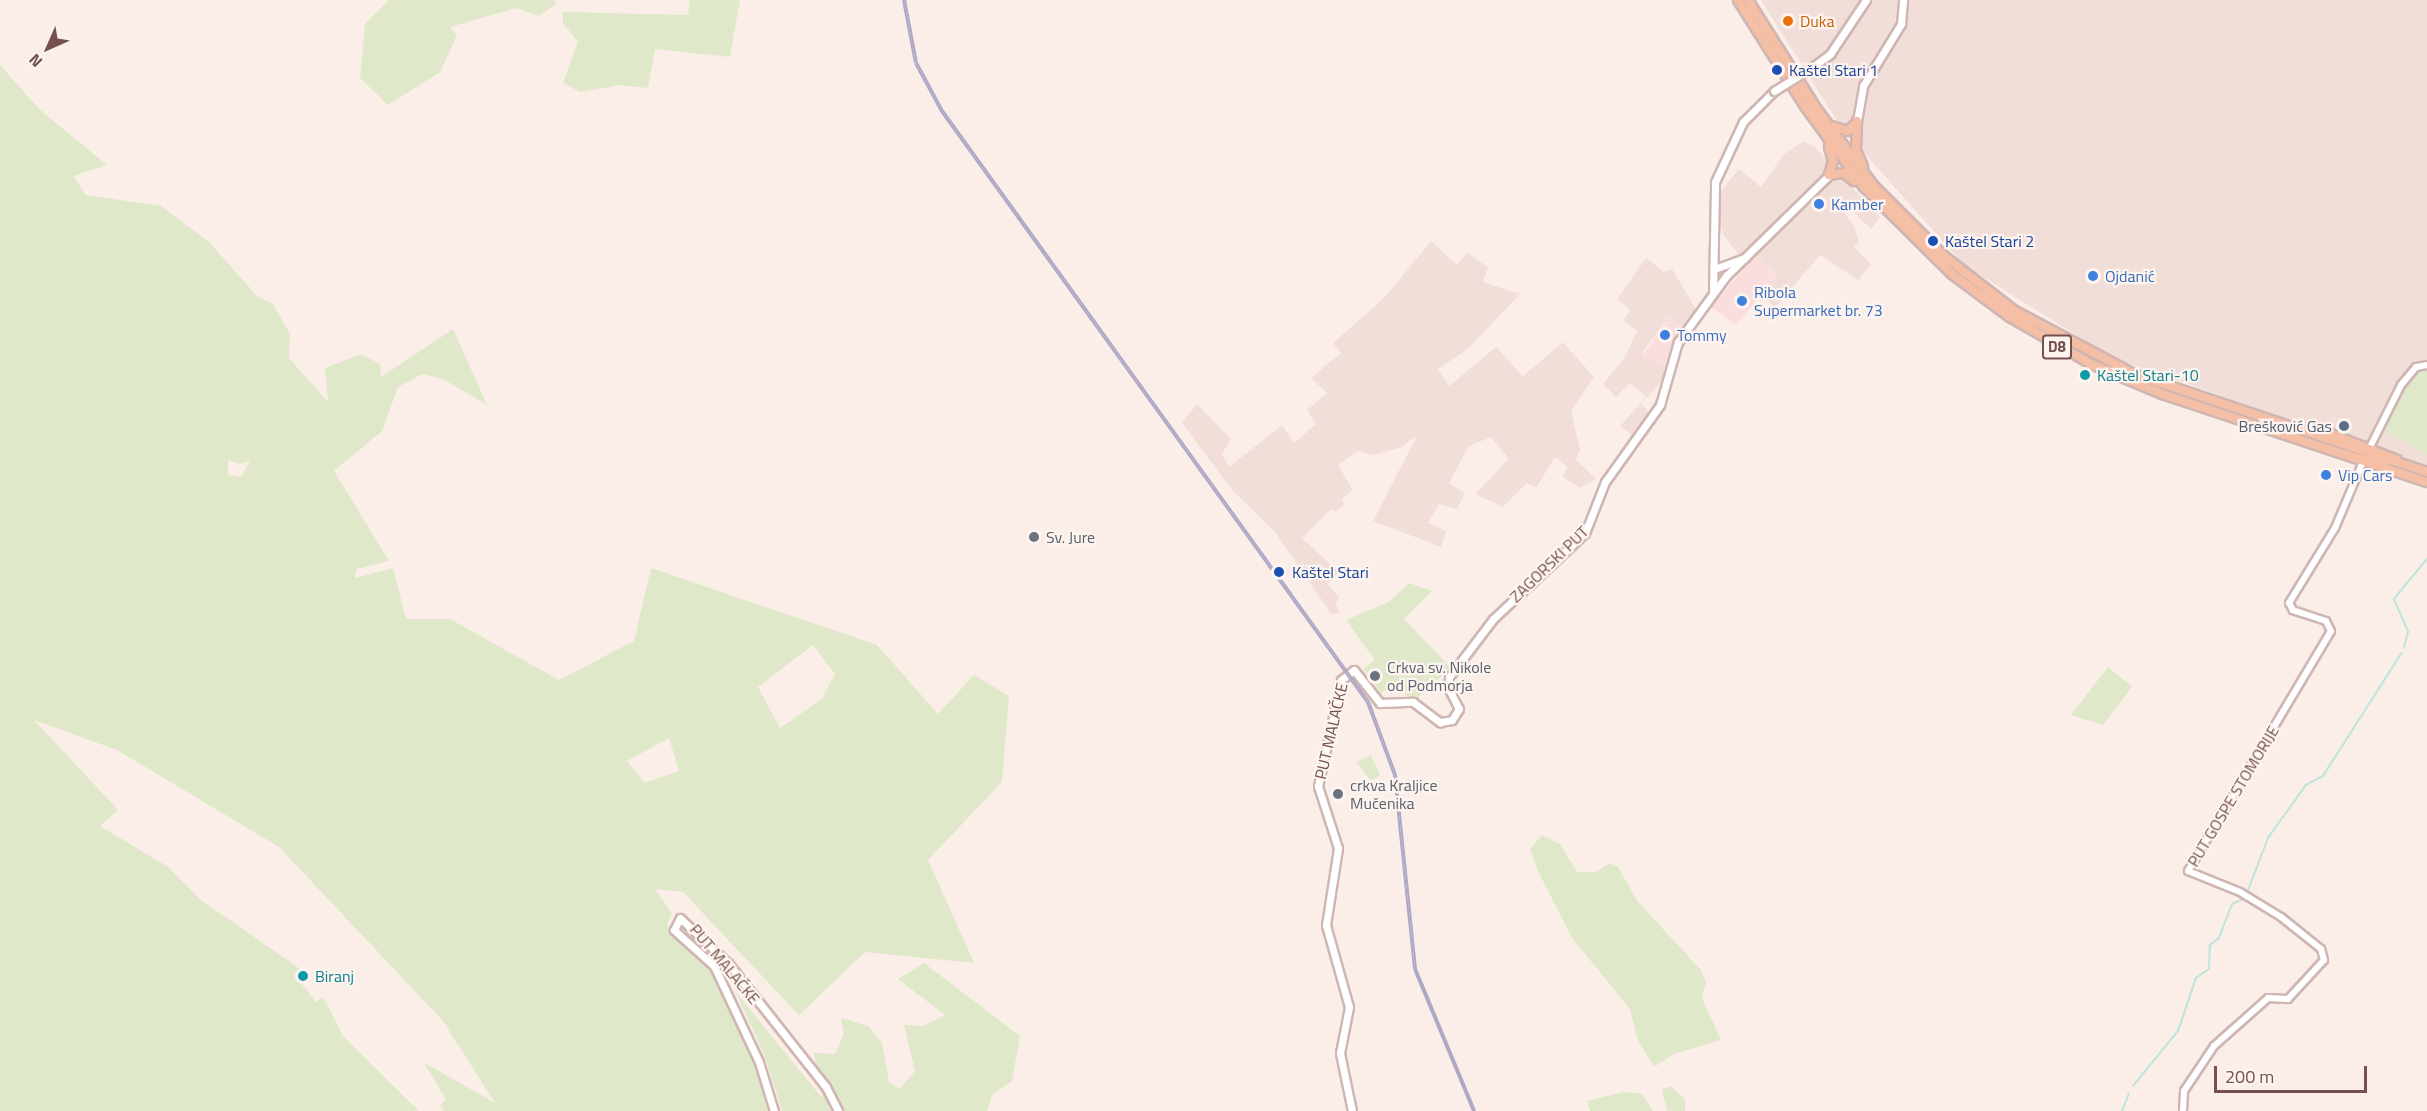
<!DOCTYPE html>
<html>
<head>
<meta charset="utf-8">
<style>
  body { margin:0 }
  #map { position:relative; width:2427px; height:1111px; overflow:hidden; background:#fbeee9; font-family:"Titillium Web",sans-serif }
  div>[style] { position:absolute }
  .residential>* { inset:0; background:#f2ded8 }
  .commercial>* { inset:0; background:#fadede }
  .green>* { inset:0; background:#dfe8c8 }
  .stream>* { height:1.5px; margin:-0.75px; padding:0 0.75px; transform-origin:0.75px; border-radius:0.75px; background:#bee4de }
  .roads { filter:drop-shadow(2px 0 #cfb6b2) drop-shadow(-2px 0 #cfb6b2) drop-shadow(0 2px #cfb6b2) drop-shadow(0 -2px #cfb6b2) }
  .tertiary>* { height:6px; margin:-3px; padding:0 3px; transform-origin:3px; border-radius:3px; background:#fff }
  .secondary>* { height:7px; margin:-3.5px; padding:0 3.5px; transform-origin:3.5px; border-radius:3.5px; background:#fff }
  .primary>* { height:8px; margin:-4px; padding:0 4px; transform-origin:4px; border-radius:4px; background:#f5bfa6 }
  .rail>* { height:4px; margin-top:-2px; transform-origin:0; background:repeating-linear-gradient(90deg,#fef4ef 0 4.5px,#aea7c5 0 9px); box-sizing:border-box; border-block:2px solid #aea7c5 }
  .bridges { filter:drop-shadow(2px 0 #d4b6b2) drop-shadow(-2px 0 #d4b6b2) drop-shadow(0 2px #d4b6b2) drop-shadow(0 -2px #d4b6b2) }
  .secondary-bridge>* { height:7px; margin:-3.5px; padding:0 3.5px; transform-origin:3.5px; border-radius:3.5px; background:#fff }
  .dots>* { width:16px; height:16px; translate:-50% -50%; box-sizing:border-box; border:3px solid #fef4ef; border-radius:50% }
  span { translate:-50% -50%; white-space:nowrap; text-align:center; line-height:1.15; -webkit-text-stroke:4.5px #fef4ef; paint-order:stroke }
  .shield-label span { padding:2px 4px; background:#fef4ef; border:2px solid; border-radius:4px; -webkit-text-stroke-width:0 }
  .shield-label { font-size:15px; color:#74504e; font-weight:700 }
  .food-label { font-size:16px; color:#c56008 }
  .left { translate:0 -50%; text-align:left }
  .transit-label { font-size:16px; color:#164399 }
  .shop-label { font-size:16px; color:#366cbe }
  .culture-label { font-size:16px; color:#0d838f }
  .service-label { font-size:16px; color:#4e5e75 }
  .right { translate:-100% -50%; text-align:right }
  .worship-label { font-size:16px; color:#5b616d }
  .street-label { font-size:16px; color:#74504e }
  .north { position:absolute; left:18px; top:18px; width:60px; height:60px; -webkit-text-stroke:4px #fef4ef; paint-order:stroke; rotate:225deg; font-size:16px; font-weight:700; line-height:24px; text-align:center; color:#74504e }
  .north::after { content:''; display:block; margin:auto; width:21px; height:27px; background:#74504e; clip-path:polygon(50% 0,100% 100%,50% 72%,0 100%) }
  .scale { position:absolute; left:2214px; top:1066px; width:153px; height:27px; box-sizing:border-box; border:3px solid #74504e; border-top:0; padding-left:8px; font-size:18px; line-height:21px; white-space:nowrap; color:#74504e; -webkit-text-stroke:4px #fef4ef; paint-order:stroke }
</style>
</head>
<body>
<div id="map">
  <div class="residential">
    <i style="clip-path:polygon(1761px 0,2427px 0,2427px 468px,2111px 357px,1964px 265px,1841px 127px)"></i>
    <i style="clip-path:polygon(1803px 141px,1815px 147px,1880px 217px,1871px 229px,1849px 208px,1843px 211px,1854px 226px,1859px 242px,1854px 247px,1871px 264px,1858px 280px,1820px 255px,1775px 308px,1762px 295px,1777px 276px,1750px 249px,1740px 257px,1722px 233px,1719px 193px,1739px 169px,1761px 187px,1784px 154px)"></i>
    <i style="clip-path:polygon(1431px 241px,1457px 265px,1467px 253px,1488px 267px,1483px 282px,1520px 294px,1468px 349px,1438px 369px,1449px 386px,1496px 347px,1523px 376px,1563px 342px,1594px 377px,1571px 411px,1580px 449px,1576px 460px,1596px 479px,1580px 488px,1563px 477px,1567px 467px,1555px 457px,1536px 488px,1527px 483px,1503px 507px,1475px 494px,1509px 459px,1491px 437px,1469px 446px,1449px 483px,1465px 493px,1457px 509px,1439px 504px,1428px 523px,1446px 531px,1441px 547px,1373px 521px,1417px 436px,1400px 448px,1372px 455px,1358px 451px,1338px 465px,1353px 490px,1342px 499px,1344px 505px,1335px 512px,1331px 509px,1302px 538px,1340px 573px,1327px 584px,1339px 597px,1335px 603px,1340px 612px,1332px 615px,1275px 532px,1232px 490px,1182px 423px,1197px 404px,1231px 439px,1222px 454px,1229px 467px,1282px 425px,1294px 443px,1316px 424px,1307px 410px,1327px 393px,1311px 378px,1341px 353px,1333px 343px,1385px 297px)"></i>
    <i style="clip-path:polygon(1646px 258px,1664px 272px,1672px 269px,1697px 311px,1684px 329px,1670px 316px,1644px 350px,1642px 356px,1665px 365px,1662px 381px,1641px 404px,1652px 415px,1634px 437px,1620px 426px,1646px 397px,1630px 383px,1616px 397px,1603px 384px,1625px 357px,1637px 331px,1623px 321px,1630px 310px,1617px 299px)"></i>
  </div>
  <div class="commercial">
    <i style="clip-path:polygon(1756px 254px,1777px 277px,1736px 325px,1711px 307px)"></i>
    <i style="clip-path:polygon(1670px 316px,1684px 329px,1665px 365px,1642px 356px)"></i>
  </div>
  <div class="green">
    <i style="clip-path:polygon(389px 0,554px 0,556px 4px,539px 16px,516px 8px,450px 27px,457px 36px,440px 72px,388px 105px,360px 78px,365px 24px)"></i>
    <i style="clip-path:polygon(690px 0,740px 0,730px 57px,655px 49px,648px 88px,620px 85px,580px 92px,563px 83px,578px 42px,563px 23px,563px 12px,688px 15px)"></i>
    <i style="clip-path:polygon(evenodd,0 65px,39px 109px,107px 165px,73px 176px,86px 195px,161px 206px,210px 243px,258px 297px,273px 304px,290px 334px,289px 358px,328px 402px,325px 368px,361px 354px,380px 364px,381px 377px,453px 329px,487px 405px,443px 379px,422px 374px,398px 387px,382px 431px,334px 471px,389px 561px,356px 569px,355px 578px,393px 568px,406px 619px,450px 619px,559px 680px,634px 641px,651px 568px,877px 645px,938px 714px,974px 675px,1009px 696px,1002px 782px,928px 860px,974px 963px,865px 952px,799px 1015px,683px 892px,655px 889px,672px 913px,667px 924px,672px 935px,707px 962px,757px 1069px,768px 1111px,444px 1111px,440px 1106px,446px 1099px,423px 1062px,495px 1103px,443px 1021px,279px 847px,117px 750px,34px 720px,118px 810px,100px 826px,168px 867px,201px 900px,303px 971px,297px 978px,316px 1002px,323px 997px,343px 1036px,419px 1111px,0 1111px,0 65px,228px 460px,239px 464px,250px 461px,241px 477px,228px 475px,228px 460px,0 65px,813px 645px,835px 674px,822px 699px,780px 728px,758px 687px,813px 645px,0 65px,669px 738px,679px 771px,645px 783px,627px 761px,669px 738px)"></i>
    <i style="clip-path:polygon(2419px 367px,2427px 367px,2427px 455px,2381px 429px)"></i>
    <i style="clip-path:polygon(1409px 583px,1432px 591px,1404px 619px,1451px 668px,1418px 697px,1408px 698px,1397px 683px,1381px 693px,1363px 669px,1375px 660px,1346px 620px,1389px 602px)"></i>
    <i style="clip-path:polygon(2108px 667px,2132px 687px,2103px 725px,2071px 715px)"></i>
    <i style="clip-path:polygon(1371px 755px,1380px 775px,1371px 781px,1357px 762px)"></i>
    <i style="clip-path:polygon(1542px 835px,1560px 844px,1577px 872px,1596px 872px,1610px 863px,1618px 867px,1638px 902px,1701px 970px,1706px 982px,1702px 998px,1721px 1040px,1674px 1054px,1654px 1067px,1638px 1040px,1630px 1009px,1572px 938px,1538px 871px,1530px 849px)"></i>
    <i style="clip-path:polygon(924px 963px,1020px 1036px,1012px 1081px,992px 1095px,987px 1111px,782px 1111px,764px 1054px,735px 991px,823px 1099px,814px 1053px,835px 1054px,844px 1033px,841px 1018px,868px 1026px,882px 1043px,889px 1082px,900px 1089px,915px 1071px,904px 1025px,923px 1026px,945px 1015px,898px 979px)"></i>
    <i style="clip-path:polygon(1671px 1086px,1685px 1099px,1685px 1111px,1667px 1111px,1662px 1089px)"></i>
    <i style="clip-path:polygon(1624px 1092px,1642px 1094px,1653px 1111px,1590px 1111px,1587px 1101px)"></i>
  </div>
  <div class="stream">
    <i style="left:2404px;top:647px;width:16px;rotate:-75deg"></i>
    <i style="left:2408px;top:632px;width:36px;rotate:-113deg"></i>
    <i style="left:2394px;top:599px;width:52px;rotate:-50.5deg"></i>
    <i style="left:2247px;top:893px;width:59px;rotate:-69.1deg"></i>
    <i style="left:2268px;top:838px;width:65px;rotate:-54.4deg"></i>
    <i style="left:2306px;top:785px;width:19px;rotate:-28deg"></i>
    <i style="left:2323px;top:776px;width:145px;rotate:-57.4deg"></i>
    <i style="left:2133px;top:1086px;width:71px;rotate:-50.7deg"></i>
    <i style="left:2178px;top:1031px;width:56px;rotate:-71.2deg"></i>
    <i style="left:2196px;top:978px;width:16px;rotate:-35deg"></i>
    <i style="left:2209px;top:969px;width:24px;rotate:-88deg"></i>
    <i style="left:2210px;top:945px;width:11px;rotate:-38deg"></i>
    <i style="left:2219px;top:938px;width:36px;rotate:-69deg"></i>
    <i style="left:2232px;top:904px;width:12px;rotate:-24deg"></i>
    <i style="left:2122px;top:1111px;width:18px;rotate:-68deg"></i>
  </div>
  <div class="roads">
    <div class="tertiary">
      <i style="left:2371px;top:445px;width:67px;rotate:-63.4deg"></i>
      <i style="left:2401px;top:385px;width:23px;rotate:-50deg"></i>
      <i style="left:2416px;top:367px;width:11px;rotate:-10deg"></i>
      <i style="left:2183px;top:1111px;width:20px;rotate:-87deg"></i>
      <i style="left:2184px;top:1091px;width:54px;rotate:-56.3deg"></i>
      <i style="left:2214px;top:1046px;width:72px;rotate:-41.6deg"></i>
      <i style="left:2268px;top:998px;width:20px;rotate:3deg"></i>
      <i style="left:2288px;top:999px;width:53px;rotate:-47.3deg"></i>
      <i style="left:2324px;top:960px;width:11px;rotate:-105deg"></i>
      <i style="left:2321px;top:949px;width:51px;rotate:-141.3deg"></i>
      <i style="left:2281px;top:917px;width:48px;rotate:-148.6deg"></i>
      <i style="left:2240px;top:892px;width:56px;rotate:-158deg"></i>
      <i style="left:2188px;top:871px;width:279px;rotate:-59.2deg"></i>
      <i style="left:2331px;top:631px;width:11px;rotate:-117deg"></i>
      <i style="left:2326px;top:621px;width:35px;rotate:-162deg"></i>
      <i style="left:2293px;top:610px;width:8px;rotate:-120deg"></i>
      <i style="left:2289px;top:603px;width:88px;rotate:-58.5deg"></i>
      <i style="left:2335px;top:528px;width:69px;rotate:-67.1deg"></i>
    </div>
    <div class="secondary">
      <i style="left:1811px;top:68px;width:24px;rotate:-36deg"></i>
      <i style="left:1830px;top:54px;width:65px;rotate:-56.3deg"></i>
      <i style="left:1857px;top:121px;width:36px;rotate:-80deg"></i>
      <i style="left:1863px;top:86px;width:73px;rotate:-58.5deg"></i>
      <i style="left:1901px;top:24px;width:24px;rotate:-85deg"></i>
      <i style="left:1717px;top:268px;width:30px;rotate:-20deg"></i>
      <i style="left:1713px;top:291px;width:109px;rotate:-88.9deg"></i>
      <i style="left:1715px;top:182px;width:66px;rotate:-65deg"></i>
      <i style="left:1743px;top:122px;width:44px;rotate:-45deg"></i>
      <i style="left:774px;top:1111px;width:51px;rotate:-107deg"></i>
      <i style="left:759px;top:1062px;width:106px;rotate:-115.1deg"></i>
      <i style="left:714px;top:966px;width:54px;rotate:-138deg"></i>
      <i style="left:674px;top:930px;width:13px;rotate:-63deg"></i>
      <i style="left:680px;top:918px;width:66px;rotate:43.2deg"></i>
      <i style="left:728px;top:963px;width:158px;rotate:51.7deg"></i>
      <i style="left:826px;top:1087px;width:27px;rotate:63deg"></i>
      <i style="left:1352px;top:1111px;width:59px;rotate:-101.7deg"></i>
      <i style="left:1340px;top:1053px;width:47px;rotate:-78.9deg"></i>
      <i style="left:1349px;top:1007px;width:85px;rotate:-105.7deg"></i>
      <i style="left:1326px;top:925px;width:78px;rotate:-81.1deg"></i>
      <i style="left:1338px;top:848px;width:65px;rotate:-107.9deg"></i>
      <i style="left:1318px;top:786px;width:108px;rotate:-77.8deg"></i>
      <i style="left:1341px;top:680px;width:16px;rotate:-38deg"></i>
      <i style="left:1354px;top:670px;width:42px;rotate:51.8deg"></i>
      <i style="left:1380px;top:703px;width:33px;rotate:-2deg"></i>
      <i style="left:1413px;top:702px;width:34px;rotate:37deg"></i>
      <i style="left:1440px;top:722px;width:12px;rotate:-9deg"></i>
      <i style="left:1452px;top:720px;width:13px;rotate:-58deg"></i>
      <i style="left:1459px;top:709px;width:25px;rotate:-117deg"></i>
      <i style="left:1448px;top:687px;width:10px;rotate:-84deg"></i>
      <i style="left:1449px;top:677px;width:73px;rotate:-52.8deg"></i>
      <i style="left:1493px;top:619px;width:126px;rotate:-43.1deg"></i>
      <i style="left:1585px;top:533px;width:55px;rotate:-68.6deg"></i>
      <i style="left:1605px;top:482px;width:95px;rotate:-54.5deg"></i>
      <i style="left:1660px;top:405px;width:66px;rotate:-74.1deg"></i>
      <i style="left:1678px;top:342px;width:82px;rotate:-54deg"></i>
      <i style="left:1726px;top:276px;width:144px;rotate:-44.4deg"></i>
    </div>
    <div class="primary">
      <i style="left:1738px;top:0;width:124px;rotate:57.8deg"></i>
      <i style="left:1804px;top:105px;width:102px;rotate:53.8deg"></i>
      <i style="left:1864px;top:187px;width:124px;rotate:44.7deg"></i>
      <i style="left:1952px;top:274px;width:72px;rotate:36.6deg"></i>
      <i style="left:2010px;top:317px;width:94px;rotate:30.1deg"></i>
      <i style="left:2091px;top:364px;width:77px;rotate:22.9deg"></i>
      <i style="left:2162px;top:394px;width:279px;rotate:18.4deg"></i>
      <i style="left:1748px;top:0;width:131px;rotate:57.8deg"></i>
      <i style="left:1818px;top:111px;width:94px;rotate:53.3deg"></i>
      <i style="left:1874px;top:186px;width:99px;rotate:45deg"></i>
      <i style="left:1944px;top:256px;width:90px;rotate:37.8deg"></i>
      <i style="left:2015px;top:311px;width:135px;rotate:27.9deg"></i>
      <i style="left:2134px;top:374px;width:309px;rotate:18.5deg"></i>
      <i style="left:1857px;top:121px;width:30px;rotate:92deg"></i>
      <i style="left:1856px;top:151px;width:17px;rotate:65deg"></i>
      <i style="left:1832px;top:126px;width:16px;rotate:18deg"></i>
      <i style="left:1847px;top:131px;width:13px;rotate:-39deg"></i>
      <i style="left:1829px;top:175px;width:15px;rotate:-8deg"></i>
      <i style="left:1844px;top:173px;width:13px;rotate:39deg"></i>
      <i style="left:1829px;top:175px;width:15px;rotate:-74deg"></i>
      <i style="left:1833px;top:161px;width:15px;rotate:-106deg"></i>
      <i style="left:2331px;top:434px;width:71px;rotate:21.5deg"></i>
      <i style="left:2344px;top:454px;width:43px;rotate:16.3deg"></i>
    </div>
  </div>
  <div class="rail">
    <i style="left:904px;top:0;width:64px;rotate:79.2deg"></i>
    <i style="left:916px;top:63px;width:55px;rotate:61.6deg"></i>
    <i style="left:942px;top:111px;width:729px;rotate:54.22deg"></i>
    <i style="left:1368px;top:702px;width:78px;rotate:69.7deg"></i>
    <i style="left:1395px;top:775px;width:195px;rotate:84.1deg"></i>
    <i style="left:1415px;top:969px;width:154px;rotate:67.4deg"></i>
  </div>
  <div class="bridges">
    <div class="secondary-bridge">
      <i style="left:1774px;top:91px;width:44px;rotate:-31.9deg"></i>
    </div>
  </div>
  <div class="dots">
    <i style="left:1788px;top:21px;background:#e8710a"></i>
    <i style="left:1777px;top:70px;background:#1a4fb4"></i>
    <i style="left:1819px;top:204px;background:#3f7fe0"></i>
    <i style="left:1933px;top:241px;background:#1a4fb4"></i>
    <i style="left:2093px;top:276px;background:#3f7fe0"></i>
    <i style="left:1742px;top:301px;background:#3f7fe0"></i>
    <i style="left:1665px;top:335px;background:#3f7fe0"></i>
    <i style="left:2085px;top:375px;background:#0f9aa8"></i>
    <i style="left:2344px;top:426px;background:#5c6f8a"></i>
    <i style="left:2326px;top:475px;background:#3f7fe0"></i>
    <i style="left:1034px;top:537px;background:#6b7280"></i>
    <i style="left:1279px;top:572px;background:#1a4fb4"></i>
    <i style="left:1375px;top:676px;background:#6b7280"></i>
    <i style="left:1338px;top:794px;background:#6b7280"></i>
    <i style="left:303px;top:976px;background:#0f9aa8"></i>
  </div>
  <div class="shield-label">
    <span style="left:2057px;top:347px">D8</span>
  </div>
  <div class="food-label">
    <span class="left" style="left:1800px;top:21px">Duka</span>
  </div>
  <div class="transit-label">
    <span class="left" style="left:1789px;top:70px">Kaštel Stari 1</span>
    <span class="left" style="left:1945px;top:241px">Kaštel Stari 2</span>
    <span class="left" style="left:1292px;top:572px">Kaštel Stari</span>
  </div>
  <div class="shop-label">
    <span class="left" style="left:1831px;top:204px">Kamber</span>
    <span class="left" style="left:2105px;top:276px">Ojdanić</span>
    <span class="left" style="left:1754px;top:301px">Ribola<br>Supermarket br. 73</span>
    <span class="left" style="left:1677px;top:335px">Tommy</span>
    <span class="left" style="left:2338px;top:475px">Vip Cars</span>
  </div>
  <div class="culture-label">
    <span class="left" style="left:2097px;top:375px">Kaštel Stari-10</span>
    <span class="left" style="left:315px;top:976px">Biranj</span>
  </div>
  <div class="service-label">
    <span class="right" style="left:2332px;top:426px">Brešković Gas</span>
  </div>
  <div class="worship-label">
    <span class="left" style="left:1046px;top:537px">Sv. Jure</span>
    <span class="left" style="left:1387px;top:676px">Crkva sv. Nikole<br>od Podmorja</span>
    <span class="left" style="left:1350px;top:794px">crkva Kraljice<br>Mučenika</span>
  </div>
  <div class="street-label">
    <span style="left:1549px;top:564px;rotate:-44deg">ZAGORSKI PUT</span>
    <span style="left:1331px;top:731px;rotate:-77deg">PUT MALAČKE</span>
    <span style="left:2233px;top:796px;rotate:-59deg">PUT GOSPE STOMORIJE</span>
    <span style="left:725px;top:964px;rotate:50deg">PUT MALAČKE</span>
  </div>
  <div class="north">N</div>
  <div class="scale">200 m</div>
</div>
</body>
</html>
